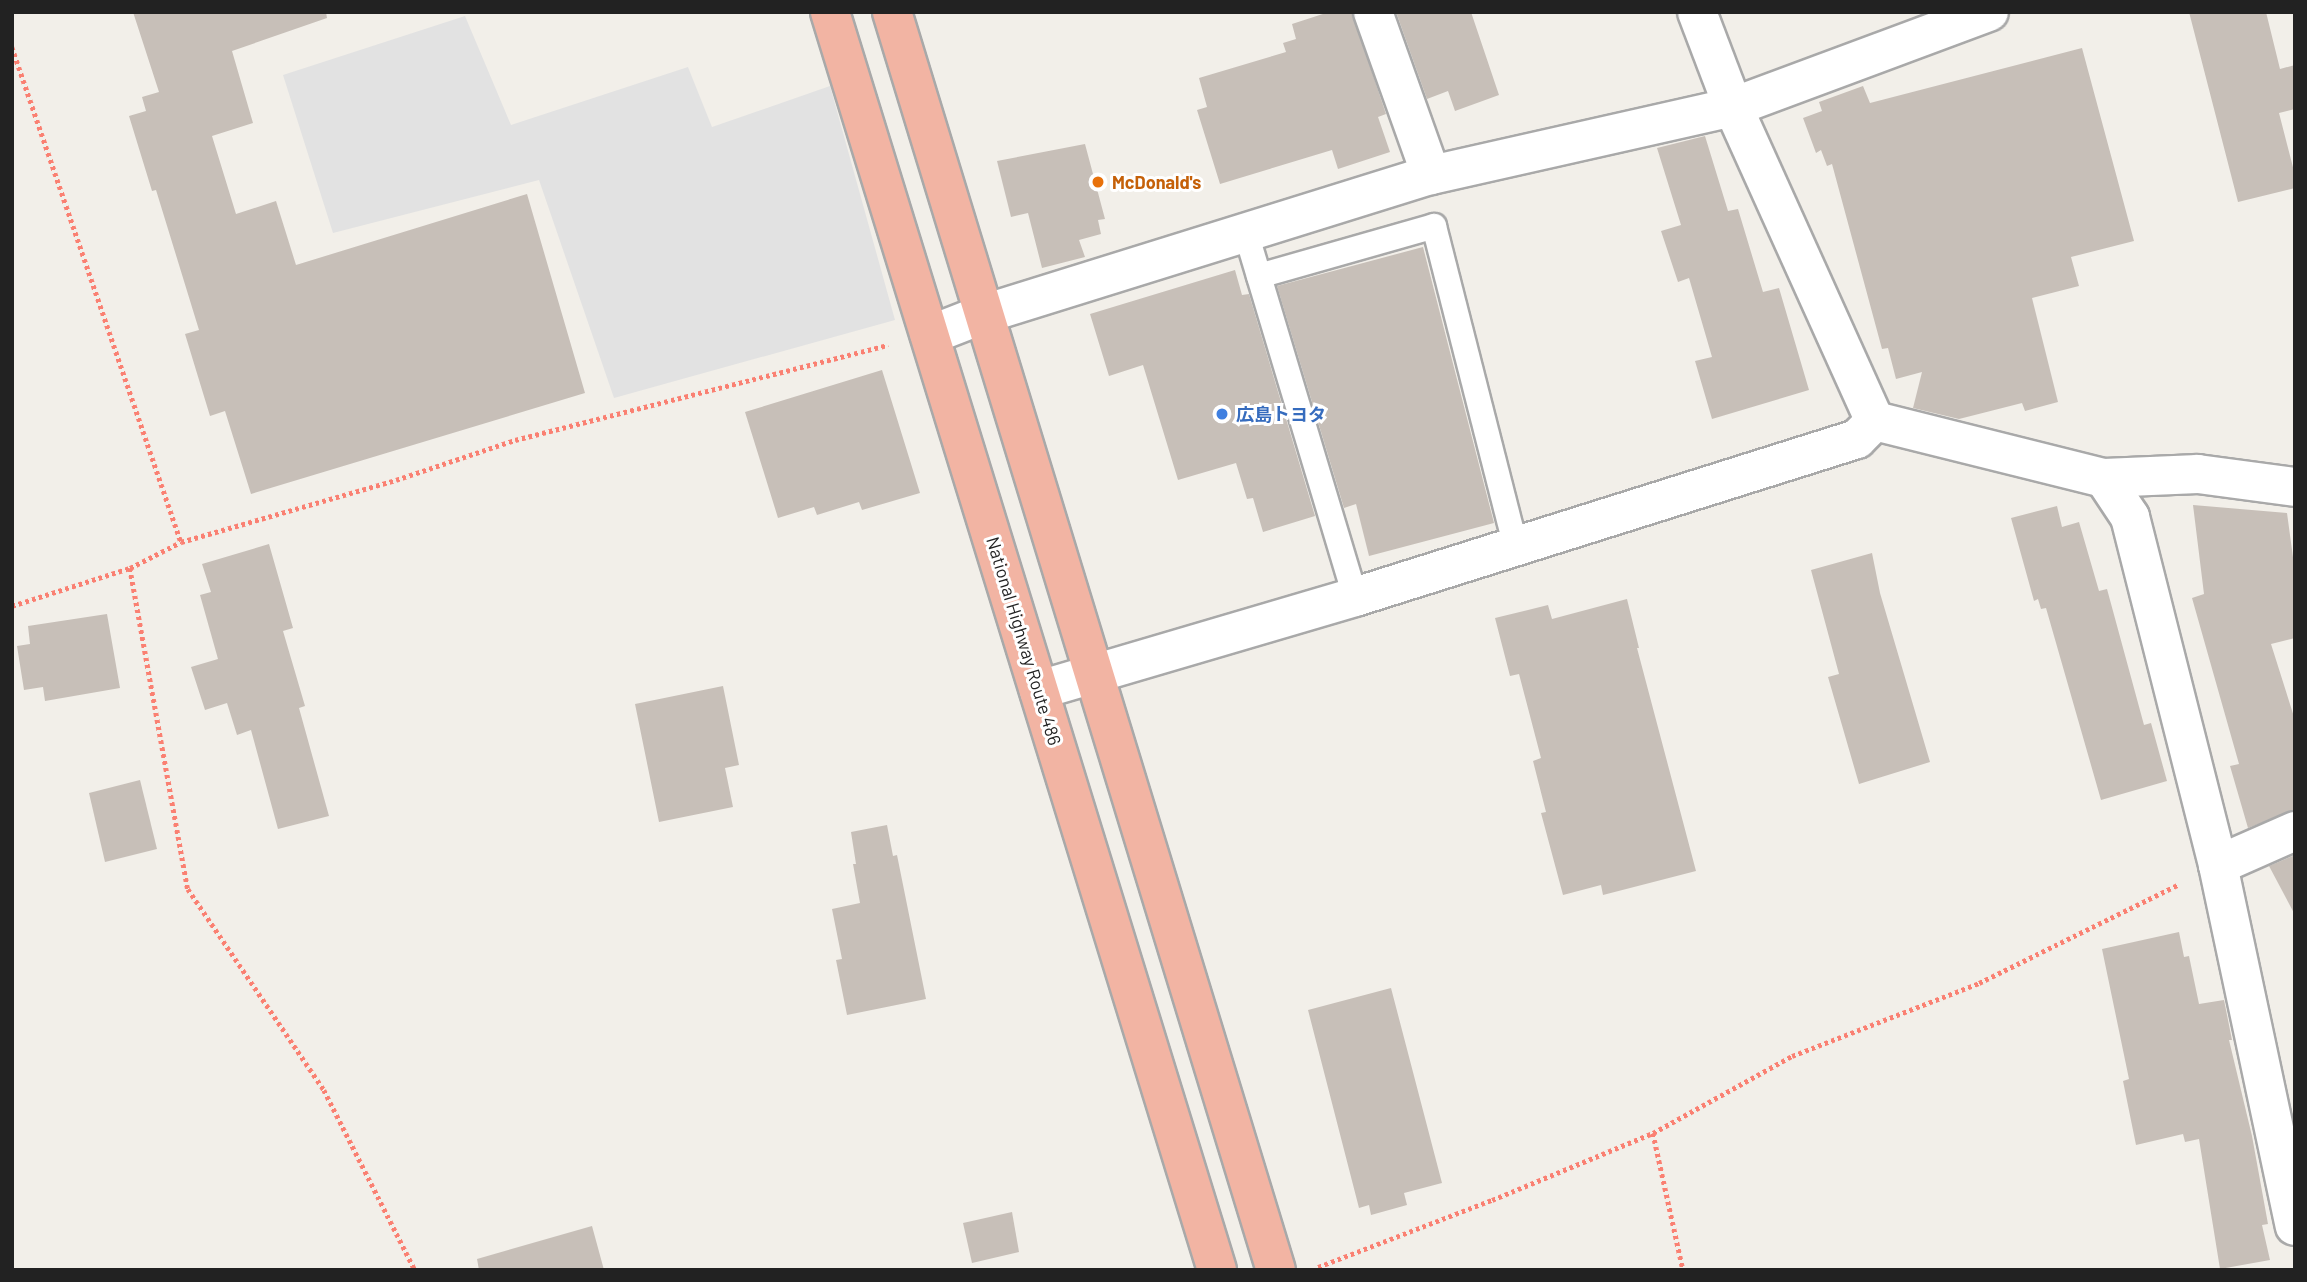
<!DOCTYPE html>
<html>
<head>
<meta charset="utf-8">
<style>
  body { margin:0 }
  #map { position:relative; width:2307px; height:1282px; overflow:hidden; background:#f2efe9; font-family:Barlow,"Noto Sans JP",sans-serif }
  div>[style] { position:absolute }
  .parking>* { inset:0; background:#e2e2e2 }
  .building>* { inset:0; background:#c7bfb8 }
  .path>* { height:4.5px; margin-top:-2.25px; transform-origin:0; background:repeating-linear-gradient(90deg,#fa8072 0 3.5px,transparent 0 7px) }
  .roads { filter:drop-shadow(2px 0 #a9a9a9) drop-shadow(-2px 0 #a9a9a9) drop-shadow(0 2px #a9a9a9) drop-shadow(0 -2px #a9a9a9) }
  .service>* { height:24px; margin:-12px; padding:0 12px; transform-origin:12px; border-radius:12px; background:#fff }
  .minor>* { height:38px; margin:-19px; padding:0 19px; transform-origin:19px; border-radius:19px; background:#fff }
  .trunk>* { height:38px; margin:-19px; padding:0 19px; transform-origin:19px; border-radius:19px; background:#f2b4a3 }
  .dots>* { width:19px; height:19px; translate:-50% -50%; box-sizing:border-box; border:4px solid #fff; border-radius:50% }
  span { translate:-50% -50%; white-space:nowrap; text-align:center; line-height:1.15; -webkit-text-stroke:6px #fff; paint-order:stroke }
  .food-label { font-size:18px; color:#c56008; font-weight:700 }
  .left { translate:0 -50%; text-align:left }
  .shop-label { font-size:18px; color:#366cbe; font-weight:700 }
  .street-label { font-size:18px; color:#222 }
  .frame { position:absolute; inset:0; border:14px solid #222; pointer-events:none }
</style>
</head>
<body>
<div id="map">
  <div class="parking">
    <i style="clip-path:polygon(465px 16px,511px 125px,688px 67px,712px 127px,830px 86px,895px 320px,614px 398px,539px 180px,333px 233px,283px 75px)"></i>
  </div>
  <div class="building">
    <i style="clip-path:polygon(133px 12px,326px 12px,327px 18px,232px 51px,253px 123px,212px 136px,236px 214px,276px 201px,296px 265px,527px 194px,585px 393px,251px 494px,225px 411px,210px 416px,185px 334px,199px 330px,156px 190px,152px 191px,129px 116px,146px 111px,142px 97px,159px 92px)"></i>
    <i style="clip-path:polygon(1329px 12px,1352px 12px,1386px 114px,1378px 117px,1390px 152px,1338px 169px,1332px 150px,1220px 184px,1197px 110px,1207px 107px,1199px 78px,1286px 52px,1283px 43px,1296px 39px,1292px 24px)"></i>
    <i style="clip-path:polygon(1396px 12px,1471px 12px,1499px 95px,1455px 111px,1448px 91px,1427px 99px)"></i>
    <i style="clip-path:polygon(2189px 12px,2266px 12px,2280px 69px,2295px 65px,2295px 109px,2279px 113px,2295px 175px,2295px 188px,2238px 202px)"></i>
    <i style="clip-path:polygon(2082px 48px,2134px 241px,2071px 257px,2079px 286px,2032px 298px,2058px 402px,2025px 411px,2022px 403px,1959px 419px,1913px 408px,1922px 372px,1896px 379px,1888px 348px,1882px 349px,1832px 164px,1827px 166px,1821px 150px,1816px 153px,1803px 118px,1822px 111px,1819px 102px,1863px 86px,1870px 103px)"></i>
    <i style="clip-path:polygon(1705px 136px,1728px 211px,1738px 209px,1763px 292px,1779px 288px,1809px 390px,1712px 419px,1695px 361px,1712px 357px,1689px 278px,1678px 282px,1661px 231px,1681px 225px,1657px 148px)"></i>
    <i style="clip-path:polygon(1085px 144px,1105px 219px,1098px 220px,1101px 234px,1079px 240px,1085px 257px,1042px 268px,1028px 213px,1011px 217px,997px 161px)"></i>
    <i style="clip-path:polygon(1423px 247px,1494px 523px,1369px 556px,1356px 504px,1344px 508px,1277px 286px)"></i>
    <i style="clip-path:polygon(1235px 270px,1242px 295px,1249px 294px,1315px 516px,1263px 532px,1253px 498px,1247px 499px,1236px 463px,1178px 480px,1143px 365px,1109px 376px,1090px 314px)"></i>
    <i style="clip-path:polygon(882px 370px,920px 493px,862px 510px,859px 502px,817px 515px,814px 507px,778px 518px,745px 412px)"></i>
    <i style="clip-path:polygon(2193px 505px,2287px 513px,2295px 572px,2295px 638px,2271px 644px,2295px 720px,2295px 810px,2248px 828px,2230px 766px,2239px 764px,2192px 598px,2204px 594px)"></i>
    <i style="clip-path:polygon(2057px 506px,2062px 527px,2079px 522px,2099px 591px,2107px 589px,2144px 725px,2151px 723px,2167px 781px,2101px 800px,2046px 608px,2041px 609px,2038px 599px,2034px 601px,2011px 518px)"></i>
    <i style="clip-path:polygon(269px 544px,293px 628px,283px 631px,305px 706px,299px 708px,329px 816px,278px 829px,251px 730px,237px 735px,227px 703px,205px 710px,191px 667px,218px 659px,200px 595px,211px 592px,202px 564px)"></i>
    <i style="clip-path:polygon(1872px 553px,1880px 593px,1930px 762px,1859px 784px,1828px 677px,1839px 674px,1811px 570px)"></i>
    <i style="clip-path:polygon(1627px 599px,1639px 648px,1637px 648px,1696px 871px,1603px 895px,1601px 885px,1563px 895px,1541px 813px,1546px 812px,1533px 761px,1541px 758px,1519px 674px,1510px 676px,1495px 618px,1548px 605px,1552px 619px)"></i>
    <i style="clip-path:polygon(107px 614px,120px 688px,45px 701px,43px 687px,24px 690px,17px 646px,30px 644px,28px 626px)"></i>
    <i style="clip-path:polygon(723px 686px,739px 765px,725px 768px,733px 807px,659px 822px,635px 704px)"></i>
    <i style="clip-path:polygon(140px 780px,157px 849px,105px 862px,89px 793px)"></i>
    <i style="clip-path:polygon(887px 825px,893px 856px,897px 855px,926px 999px,847px 1015px,836px 960px,842px 959px,832px 909px,860px 903px,853px 864px,856px 864px,851px 832px)"></i>
    <i style="clip-path:polygon(2295px 855px,2295px 915px,2269px 866px)"></i>
    <i style="clip-path:polygon(2179px 932px,2184px 957px,2189px 956px,2199px 1004px,2224px 1000px,2232px 1040px,2229px 1040px,2252px 1136px,2268px 1224px,2262px 1225px,2270px 1260px,2220px 1269px,2199px 1139px,2185px 1142px,2183px 1134px,2136px 1145px,2123px 1081px,2129px 1079px,2102px 949px)"></i>
    <i style="clip-path:polygon(1391px 988px,1442px 1183px,1404px 1193px,1407px 1205px,1371px 1215px,1369px 1205px,1359px 1208px,1308px 1010px)"></i>
    <i style="clip-path:polygon(1012px 1212px,1019px 1252px,972px 1263px,963px 1223px)"></i>
    <i style="clip-path:polygon(592px 1226px,604px 1270px,479px 1270px,477px 1259px)"></i>
  </div>
  <div class="path">
    <i style="left:12px;top:47px;width:523px;rotate:71.15deg"></i>
    <i style="left:130px;top:568px;width:326px;rotate:79.8deg"></i>
    <i style="left:188px;top:889px;width:243px;rotate:55.9deg"></i>
    <i style="left:324px;top:1090px;width:202px;rotate:63.2deg"></i>
    <i style="left:12px;top:606px;width:124px;rotate:-17.9deg"></i>
    <i style="left:130px;top:568px;width:57px;rotate:-27deg"></i>
    <i style="left:181px;top:542px;width:224px;rotate:-16.1deg"></i>
    <i style="left:396px;top:480px;width:126px;rotate:-18.6deg"></i>
    <i style="left:515px;top:440px;width:385px;rotate:-14.3deg"></i>
    <i style="left:1653px;top:1133px;width:140px;rotate:77.6deg"></i>
    <i style="left:1318px;top:1267px;width:186px;rotate:-21.1deg"></i>
    <i style="left:1492px;top:1200px;width:174px;rotate:-22.6deg"></i>
    <i style="left:1653px;top:1133px;width:159px;rotate:-29deg"></i>
    <i style="left:1792px;top:1056px;width:201px;rotate:-21.3deg"></i>
    <i style="left:1979px;top:983px;width:223px;rotate:-26.3deg"></i>
  </div>
  <div class="roads">
    <div class="service">
      <i style="left:1246px;top:233px;width:380px;rotate:73.3deg"></i>
      <i style="left:1259px;top:276px;width:182px;rotate:-15.9deg"></i>
      <i style="left:1434px;top:226px;width:331px;rotate:75.7deg"></i>
    </div>
    <div class="minor">
      <i style="left:1373px;top:12px;width:173px;rotate:70.4deg"></i>
      <i style="left:1697px;top:12px;width:102px;rotate:69.2deg"></i>
      <i style="left:1733px;top:107px;width:345px;rotate:65.7deg"></i>
      <i style="left:1875px;top:421px;width:236px;rotate:14deg"></i>
      <i style="left:2104px;top:478px;width:47px;rotate:56.3deg"></i>
      <i style="left:2130px;top:517px;width:359px;rotate:75.8deg"></i>
      <i style="left:2218px;top:865px;width:369px;rotate:78deg"></i>
      <i style="left:930px;top:335px;width:58px;rotate:-21.3deg"></i>
      <i style="left:984px;top:314px;width:468px;rotate:-17.3deg"></i>
      <i style="left:1431px;top:175px;width:310px;rotate:-12.7deg"></i>
      <i style="left:1733px;top:107px;width:273px;rotate:-20.4deg"></i>
      <i style="left:2104px;top:478px;width:94px;rotate:-2.4deg"></i>
      <i style="left:2198px;top:474px;width:98px;rotate:7.6deg"></i>
      <i style="left:1039px;top:690px;width:329px;rotate:-16.4deg"></i>
      <i style="left:1355px;top:597px;width:526px;rotate:-17.47deg"></i>
      <i style="left:1857px;top:439px;width:25px;rotate:-45deg"></i>
      <i style="left:2218px;top:865px;width:84px;rotate:-23.8deg"></i>
    </div>
    <div class="trunk">
      <i style="left:830px;top:12px;width:1316px;rotate:72.9deg"></i>
      <i style="left:892px;top:12px;width:1315px;rotate:73.03deg"></i>
    </div>
  </div>
  <div class="dots">
    <i style="left:1098px;top:182px;background:#e8710a"></i>
    <i style="left:1222px;top:414px;background:#3f7fe0"></i>
  </div>
  <div class="food-label">
    <span class="left" style="left:1112px;top:182px">McDonald's</span>
  </div>
  <div class="shop-label">
    <span class="left" style="left:1236px;top:414px">広島トヨタ</span>
  </div>
  <div class="street-label">
    <span style="left:1024px;top:641px;rotate:73deg">National Highway Route 486</span>
  </div>
  <div class="frame"></div>
</div>
</body>
</html>
